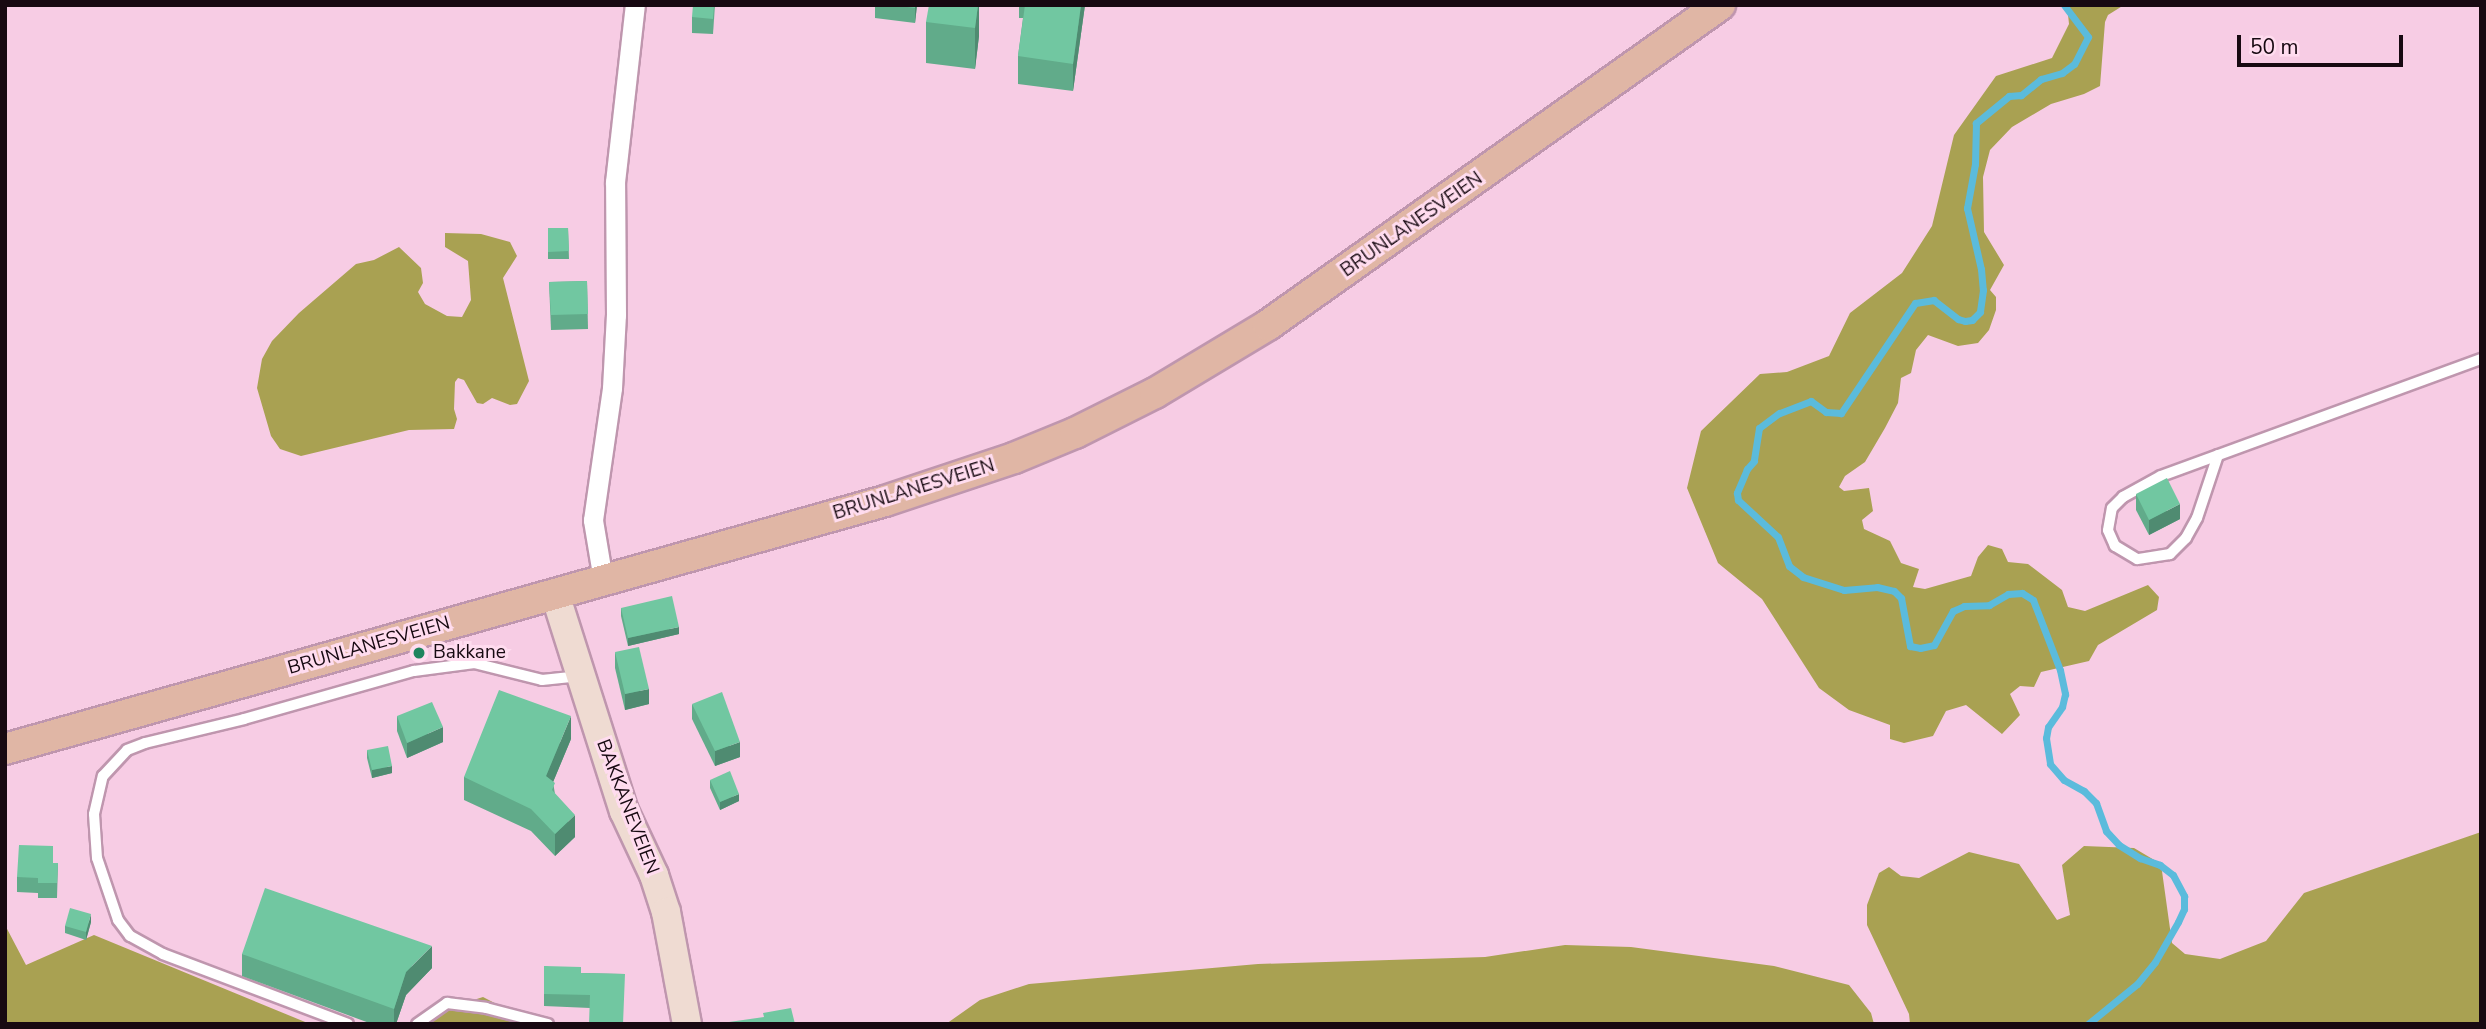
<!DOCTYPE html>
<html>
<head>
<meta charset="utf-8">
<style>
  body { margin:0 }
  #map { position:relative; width:2486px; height:1029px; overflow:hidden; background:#f7cce4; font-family:"Nunito Sans",sans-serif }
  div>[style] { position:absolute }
  .forest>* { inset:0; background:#a9a152 }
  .stream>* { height:7px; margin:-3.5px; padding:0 3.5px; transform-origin:3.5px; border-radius:3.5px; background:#5bbbdc }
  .roads { filter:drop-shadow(2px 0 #bf96ae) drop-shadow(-2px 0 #bf96ae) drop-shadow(0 2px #bf96ae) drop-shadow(0 -2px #bf96ae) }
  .lane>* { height:10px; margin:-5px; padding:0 5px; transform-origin:5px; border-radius:5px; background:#fff }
  .street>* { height:19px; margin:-9.5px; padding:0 9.5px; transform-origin:9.5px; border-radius:9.5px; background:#fff }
  .secondary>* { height:28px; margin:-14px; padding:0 14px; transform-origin:14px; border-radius:14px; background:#efdbd2 }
  .primary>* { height:30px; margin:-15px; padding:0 15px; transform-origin:15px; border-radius:15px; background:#e0b6a5 }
  .wall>* { inset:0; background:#61ab8a }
  .shaded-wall>* { inset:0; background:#4f8b71 }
  .building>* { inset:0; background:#71c7a1 }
  .dots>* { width:19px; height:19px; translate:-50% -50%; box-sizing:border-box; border:4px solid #ffdcef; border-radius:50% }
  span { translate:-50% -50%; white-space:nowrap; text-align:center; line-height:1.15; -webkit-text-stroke:6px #ffdcef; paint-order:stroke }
  .street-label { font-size:19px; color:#170911 }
  .poi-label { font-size:19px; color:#170911 }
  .left { translate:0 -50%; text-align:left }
  .frame { position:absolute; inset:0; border:7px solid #170911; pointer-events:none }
  .scale { position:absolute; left:2237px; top:35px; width:166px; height:32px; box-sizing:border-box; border:4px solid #170911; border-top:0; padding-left:9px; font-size:21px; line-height:24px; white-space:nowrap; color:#170911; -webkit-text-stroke:5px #ffdcef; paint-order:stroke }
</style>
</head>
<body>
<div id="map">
  <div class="forest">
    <i style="clip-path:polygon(2067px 5px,2124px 5px,2108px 15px,2105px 22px,2100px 86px,2084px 94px,2051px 104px,2012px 127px,1990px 150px,1983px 177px,1984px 232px,2004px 265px,1990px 290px,1996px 297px,1996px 310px,1989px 330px,1978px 343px,1958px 346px,1928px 335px,1916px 350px,1911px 373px,1901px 378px,1898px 403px,1885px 428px,1865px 462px,1845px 476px,1839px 487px,1844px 491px,1869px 488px,1873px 511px,1862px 520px,1864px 529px,1890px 541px,1901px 563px,1919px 569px,1913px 587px,1925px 589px,1971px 576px,1978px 557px,1988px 545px,2002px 549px,2008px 562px,2028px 564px,2062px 590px,2068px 607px,2085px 611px,2148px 585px,2159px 597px,2157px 610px,2098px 645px,2089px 661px,2041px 672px,2034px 687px,2020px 686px,2010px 694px,2020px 715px,2002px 734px,1966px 705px,1946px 711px,1933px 736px,1904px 743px,1890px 739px,1890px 725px,1849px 710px,1819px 688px,1762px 599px,1718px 563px,1687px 488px,1701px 431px,1760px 374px,1787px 372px,1829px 356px,1850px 313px,1902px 273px,1932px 226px,1954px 135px,1996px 76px,2052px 58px,2069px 24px)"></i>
    <i style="clip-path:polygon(445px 233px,481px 234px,510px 242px,517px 256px,503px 278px,529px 381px,517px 404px,510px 405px,492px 398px,483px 404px,477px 403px,464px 380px,458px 378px,455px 382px,454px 409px,457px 419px,454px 429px,409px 430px,301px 456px,280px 449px,271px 436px,257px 388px,262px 359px,272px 341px,299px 313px,356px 264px,374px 260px,399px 247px,421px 268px,423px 283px,418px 292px,425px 304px,447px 316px,462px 317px,471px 300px,468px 261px,445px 247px)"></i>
    <i style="clip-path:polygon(2481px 832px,2481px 1024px,1910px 1024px,1909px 1014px,1867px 925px,1867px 905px,1879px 873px,1889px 867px,1901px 876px,1919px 878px,1969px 852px,2019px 864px,2057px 920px,2070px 915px,2062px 865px,2084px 846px,2134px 848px,2161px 864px,2172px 943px,2185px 954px,2220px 959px,2266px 941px,2304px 893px)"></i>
    <i style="clip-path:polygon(5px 925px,26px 965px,94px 935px,310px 1024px,5px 1024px)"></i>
    <i style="clip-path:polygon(1565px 945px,1631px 947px,1774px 966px,1849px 985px,1871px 1013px,1874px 1024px,946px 1024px,980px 1000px,1029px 984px,1258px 964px,1485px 957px)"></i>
    <i style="clip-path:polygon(483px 997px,535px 1024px,414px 1024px,430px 1014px)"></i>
  </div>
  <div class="stream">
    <i style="left:2064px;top:5px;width:40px;rotate:53deg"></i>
    <i style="left:2088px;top:37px;width:30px;rotate:117deg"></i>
    <i style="left:2074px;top:64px;width:15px;rotate:143deg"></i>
    <i style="left:2062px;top:73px;width:22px;rotate:164deg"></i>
    <i style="left:2041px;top:79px;width:26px;rotate:141deg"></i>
    <i style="left:2021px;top:95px;width:12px;rotate:175deg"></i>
    <i style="left:2009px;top:96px;width:43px;rotate:140.7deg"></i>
    <i style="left:1976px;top:123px;width:41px;rotate:91.4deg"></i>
    <i style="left:1975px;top:164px;width:45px;rotate:100.3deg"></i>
    <i style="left:1967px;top:208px;width:63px;rotate:77.1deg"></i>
    <i style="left:1981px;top:269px;width:21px;rotate:85deg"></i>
    <i style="left:1983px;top:290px;width:22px;rotate:98deg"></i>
    <i style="left:1980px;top:312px;width:11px;rotate:135deg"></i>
    <i style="left:1972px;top:320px;width:7px;rotate:172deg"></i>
    <i style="left:1965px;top:321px;width:7px;rotate:-164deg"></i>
    <i style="left:1958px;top:319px;width:31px;rotate:-142deg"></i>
    <i style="left:1934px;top:300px;width:19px;rotate:171deg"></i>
    <i style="left:1915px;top:303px;width:133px;rotate:123.9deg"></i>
    <i style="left:1841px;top:413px;width:15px;rotate:-176deg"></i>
    <i style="left:1826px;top:412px;width:19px;rotate:-144deg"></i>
    <i style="left:1811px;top:401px;width:34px;rotate:159deg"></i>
    <i style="left:1779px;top:413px;width:25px;rotate:143deg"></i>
    <i style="left:1759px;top:428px;width:33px;rotate:99deg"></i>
    <i style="left:1754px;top:461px;width:11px;rotate:131deg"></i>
    <i style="left:1747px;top:469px;width:26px;rotate:113deg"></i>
    <i style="left:1737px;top:493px;width:7px;rotate:82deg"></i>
    <i style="left:1738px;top:500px;width:54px;rotate:42.8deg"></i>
    <i style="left:1778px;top:537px;width:31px;rotate:69deg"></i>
    <i style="left:1789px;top:566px;width:18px;rotate:38deg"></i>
    <i style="left:1803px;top:577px;width:43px;rotate:17.6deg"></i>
    <i style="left:1844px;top:590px;width:33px;rotate:-5deg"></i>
    <i style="left:1877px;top:587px;width:17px;rotate:13deg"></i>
    <i style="left:1894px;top:591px;width:10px;rotate:45deg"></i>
    <i style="left:1901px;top:598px;width:49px;rotate:79.4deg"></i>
    <i style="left:1910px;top:646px;width:10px;rotate:11deg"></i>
    <i style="left:1920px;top:648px;width:14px;rotate:-12deg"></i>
    <i style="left:1934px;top:645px;width:39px;rotate:-61deg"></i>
    <i style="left:1953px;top:611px;width:12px;rotate:-24deg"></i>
    <i style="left:1964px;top:606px;width:25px;rotate:-2deg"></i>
    <i style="left:1989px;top:605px;width:22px;rotate:-30deg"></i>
    <i style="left:2008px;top:594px;width:14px;rotate:-4deg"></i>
    <i style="left:2022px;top:593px;width:13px;rotate:32deg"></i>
    <i style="left:2033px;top:600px;width:75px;rotate:68.9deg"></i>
    <i style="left:2060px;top:670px;width:25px;rotate:78deg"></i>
    <i style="left:2065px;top:694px;width:13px;rotate:103deg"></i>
    <i style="left:2062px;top:707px;width:24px;rotate:125deg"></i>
    <i style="left:2048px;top:727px;width:11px;rotate:100deg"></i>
    <i style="left:2046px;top:738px;width:26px;rotate:81deg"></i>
    <i style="left:2050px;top:764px;width:21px;rotate:49deg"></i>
    <i style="left:2064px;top:780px;width:23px;rotate:29deg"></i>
    <i style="left:2084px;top:791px;width:17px;rotate:45deg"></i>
    <i style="left:2096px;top:803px;width:30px;rotate:70deg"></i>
    <i style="left:2106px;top:831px;width:19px;rotate:47deg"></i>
    <i style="left:2119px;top:845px;width:25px;rotate:32deg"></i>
    <i style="left:2140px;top:858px;width:21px;rotate:19deg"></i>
    <i style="left:2160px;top:865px;width:16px;rotate:38deg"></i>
    <i style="left:2173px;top:875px;width:24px;rotate:62deg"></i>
    <i style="left:2184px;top:896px;width:13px;rotate:90deg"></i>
    <i style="left:2184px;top:909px;width:14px;rotate:115deg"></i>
    <i style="left:2178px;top:922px;width:46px;rotate:119.9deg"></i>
    <i style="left:2155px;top:962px;width:28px;rotate:129deg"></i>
    <i style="left:2137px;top:984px;width:63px;rotate:140.8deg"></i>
  </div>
  <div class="roads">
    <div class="lane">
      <i style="left:2218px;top:455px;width:66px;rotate:108.4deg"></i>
      <i style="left:2197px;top:518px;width:23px;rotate:119deg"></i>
      <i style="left:2186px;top:538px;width:23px;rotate:135deg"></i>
      <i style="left:2170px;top:554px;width:33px;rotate:171deg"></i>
      <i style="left:2137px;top:559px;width:26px;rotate:-149deg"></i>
      <i style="left:2115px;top:546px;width:17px;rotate:-114deg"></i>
      <i style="left:2108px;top:530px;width:22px;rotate:-80deg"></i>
      <i style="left:2112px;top:508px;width:16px;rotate:-45deg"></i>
      <i style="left:2123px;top:497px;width:43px;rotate:-28.9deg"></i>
      <i style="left:2161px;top:476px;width:341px;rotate:-20.1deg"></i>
      <i style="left:348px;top:1024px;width:198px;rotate:-159.3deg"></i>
      <i style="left:163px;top:954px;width:38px;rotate:-151deg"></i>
      <i style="left:130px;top:936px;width:20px;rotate:-127deg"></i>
      <i style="left:118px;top:920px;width:65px;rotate:-108.7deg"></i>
      <i style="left:97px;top:858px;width:44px;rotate:-93.9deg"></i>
      <i style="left:94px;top:814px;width:39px;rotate:-77deg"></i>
      <i style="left:103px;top:776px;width:35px;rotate:-47deg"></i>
      <i style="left:127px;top:750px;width:19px;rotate:-21deg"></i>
      <i style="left:145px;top:743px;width:102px;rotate:-13.6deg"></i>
      <i style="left:244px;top:719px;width:177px;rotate:-15.8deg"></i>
      <i style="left:414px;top:671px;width:61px;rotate:-7.6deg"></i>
      <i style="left:474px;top:663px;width:70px;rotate:14deg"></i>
      <i style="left:542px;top:680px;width:36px;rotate:-6deg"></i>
      <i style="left:417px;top:1024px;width:37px;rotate:-35deg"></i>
      <i style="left:447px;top:1003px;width:39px;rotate:7deg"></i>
      <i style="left:486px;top:1008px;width:64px;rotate:14.5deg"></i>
    </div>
    <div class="street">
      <i style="left:603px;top:580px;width:61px;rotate:-99.5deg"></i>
      <i style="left:593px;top:520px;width:133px;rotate:-81.8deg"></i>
      <i style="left:612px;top:388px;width:73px;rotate:-86.9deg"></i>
      <i style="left:616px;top:315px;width:133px;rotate:-90.4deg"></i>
      <i style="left:615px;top:182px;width:178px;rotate:-83.6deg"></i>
    </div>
    <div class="secondary">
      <i style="left:555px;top:594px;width:228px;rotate:72.4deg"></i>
      <i style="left:624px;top:811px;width:71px;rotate:64.9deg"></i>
      <i style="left:654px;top:875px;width:39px;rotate:72deg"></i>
      <i style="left:666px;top:912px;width:114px;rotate:79.4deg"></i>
    </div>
    <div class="primary">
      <i style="left:5px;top:749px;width:914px;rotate:-15.74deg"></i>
      <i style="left:885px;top:501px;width:136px;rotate:-18.4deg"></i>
      <i style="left:1014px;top:458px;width:66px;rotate:-22.3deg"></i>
      <i style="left:1075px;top:433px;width:89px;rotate:-26.6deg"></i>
      <i style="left:1155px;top:393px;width:132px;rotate:-31deg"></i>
      <i style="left:1268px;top:325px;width:554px;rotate:-35.3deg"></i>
    </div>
  </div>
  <div class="wall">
    <i style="clip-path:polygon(715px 5px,713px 34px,692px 33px,692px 17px)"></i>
    <i style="clip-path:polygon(875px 5px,917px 5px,915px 23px,875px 18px)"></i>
    <i style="clip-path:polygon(979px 5px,979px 36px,975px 69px,926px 63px,926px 22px)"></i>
    <i style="clip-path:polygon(1019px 5px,1085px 5px,1073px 91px,1018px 84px,1018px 56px,1023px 18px,1019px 18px)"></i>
    <i style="clip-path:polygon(548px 228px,568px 228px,569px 259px,548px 259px)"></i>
    <i style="clip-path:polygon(587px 281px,588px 329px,551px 330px,549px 282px)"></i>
    <i style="clip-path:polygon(2136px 494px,2180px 519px,2149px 535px,2136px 510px)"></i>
    <i style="clip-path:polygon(621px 608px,679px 634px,628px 646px,621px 616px)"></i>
    <i style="clip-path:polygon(615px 652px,649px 704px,625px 710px,615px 668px)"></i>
    <i style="clip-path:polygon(692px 704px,740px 757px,715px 766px,692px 719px)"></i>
    <i style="clip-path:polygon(397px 716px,443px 742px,407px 758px,397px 731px)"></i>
    <i style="clip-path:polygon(571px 739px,553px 782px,555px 794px,575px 837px,555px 856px,531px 831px,464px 800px,464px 777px)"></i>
    <i style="clip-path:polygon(367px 750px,392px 773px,372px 778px,367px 758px)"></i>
    <i style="clip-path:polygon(710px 780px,739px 801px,720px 810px,710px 788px)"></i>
    <i style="clip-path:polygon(53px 863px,58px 863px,57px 898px,38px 898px,38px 893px,17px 892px,17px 877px)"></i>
    <i style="clip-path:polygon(91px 922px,86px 940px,65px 933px,65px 926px)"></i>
    <i style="clip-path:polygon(242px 954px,432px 968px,406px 995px,396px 1024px,372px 1024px,242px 976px)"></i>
    <i style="clip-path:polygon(544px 966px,581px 973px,625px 974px,590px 1008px,544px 1006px)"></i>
  </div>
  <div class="shaded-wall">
    <i style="clip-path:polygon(915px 5px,917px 5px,915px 23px)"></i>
    <i style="clip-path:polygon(978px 5px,979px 5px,979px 36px,975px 69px,975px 28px)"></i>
    <i style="clip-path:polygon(1081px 5px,1085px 5px,1073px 91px,1073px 64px)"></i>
    <i style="clip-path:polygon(2180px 504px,2180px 519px,2149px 535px,2149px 520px)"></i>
    <i style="clip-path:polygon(679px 627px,679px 634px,628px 646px,628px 638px)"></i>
    <i style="clip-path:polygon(649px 689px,649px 704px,625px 710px,625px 694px)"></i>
    <i style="clip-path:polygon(571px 716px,571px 739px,546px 799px,546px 776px)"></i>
    <i style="clip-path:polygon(443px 727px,443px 742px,407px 758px,407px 743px)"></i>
    <i style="clip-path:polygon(740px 742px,740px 757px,715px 766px,715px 751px)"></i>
    <i style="clip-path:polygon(392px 766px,392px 773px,372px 778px,372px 770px)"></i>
    <i style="clip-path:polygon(739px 794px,739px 801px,720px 810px,720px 802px)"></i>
    <i style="clip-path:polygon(575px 815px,575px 837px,555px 856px,555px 834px)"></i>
    <i style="clip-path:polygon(91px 914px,91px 922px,86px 940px,86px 932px)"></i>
    <i style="clip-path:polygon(432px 946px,432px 968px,406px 995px,396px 1024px,394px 1024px,394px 1009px,406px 972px)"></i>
  </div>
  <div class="building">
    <i style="clip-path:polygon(693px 5px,714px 5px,713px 19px,692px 17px)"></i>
    <i style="clip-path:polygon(892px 5px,915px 5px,915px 8px)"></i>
    <i style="clip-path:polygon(929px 5px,978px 5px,975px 28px,926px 22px)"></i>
    <i style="clip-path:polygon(1025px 5px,1081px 5px,1073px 64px,1018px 56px)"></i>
    <i style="clip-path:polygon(548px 228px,568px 228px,569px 251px,548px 252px)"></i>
    <i style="clip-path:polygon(587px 281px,588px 314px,551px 315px,549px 282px)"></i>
    <i style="clip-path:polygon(2167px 478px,2180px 504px,2149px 520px,2136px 494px)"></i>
    <i style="clip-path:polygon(672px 596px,679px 627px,628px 638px,621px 608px)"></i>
    <i style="clip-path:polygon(639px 647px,649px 689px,625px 694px,615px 652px)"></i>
    <i style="clip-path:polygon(499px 690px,571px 716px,546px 776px,555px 783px,552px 790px,575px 815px,555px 834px,531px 809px,464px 777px)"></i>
    <i style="clip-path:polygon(722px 692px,740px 742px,715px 751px,692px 704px)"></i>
    <i style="clip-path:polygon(432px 702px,443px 727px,407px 743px,397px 716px)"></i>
    <i style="clip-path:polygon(388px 746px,392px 766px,372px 770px,367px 750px)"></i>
    <i style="clip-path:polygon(730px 771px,739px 794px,720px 802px,710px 780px)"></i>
    <i style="clip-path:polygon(19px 845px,53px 846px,53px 863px,58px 863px,57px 883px,38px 883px,38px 878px,17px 877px)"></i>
    <i style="clip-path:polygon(265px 888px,432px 946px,406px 972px,394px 1009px,242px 954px)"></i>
    <i style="clip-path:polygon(70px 908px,91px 914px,86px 932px,65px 926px)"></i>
    <i style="clip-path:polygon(544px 966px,581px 967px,581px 973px,625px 974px,623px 1024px,589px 1024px,590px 995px,544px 994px)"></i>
    <i style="clip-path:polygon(791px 1008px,795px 1024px,715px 1024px,764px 1017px,763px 1013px)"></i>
  </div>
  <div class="dots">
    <i style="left:419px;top:653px;background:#1f855f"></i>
  </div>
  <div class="street-label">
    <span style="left:1412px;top:225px;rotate:-35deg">BRUNLANESVEIEN</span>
    <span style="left:914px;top:490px;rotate:-17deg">BRUNLANESVEIEN</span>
    <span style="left:369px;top:646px;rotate:-16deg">BRUNLANESVEIEN</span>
    <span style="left:627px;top:807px;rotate:69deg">BAKKANEVEIEN</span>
  </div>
  <div class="poi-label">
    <span class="left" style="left:433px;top:653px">Bakkane</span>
  </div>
  <div class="frame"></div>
  <div class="scale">50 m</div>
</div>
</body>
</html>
